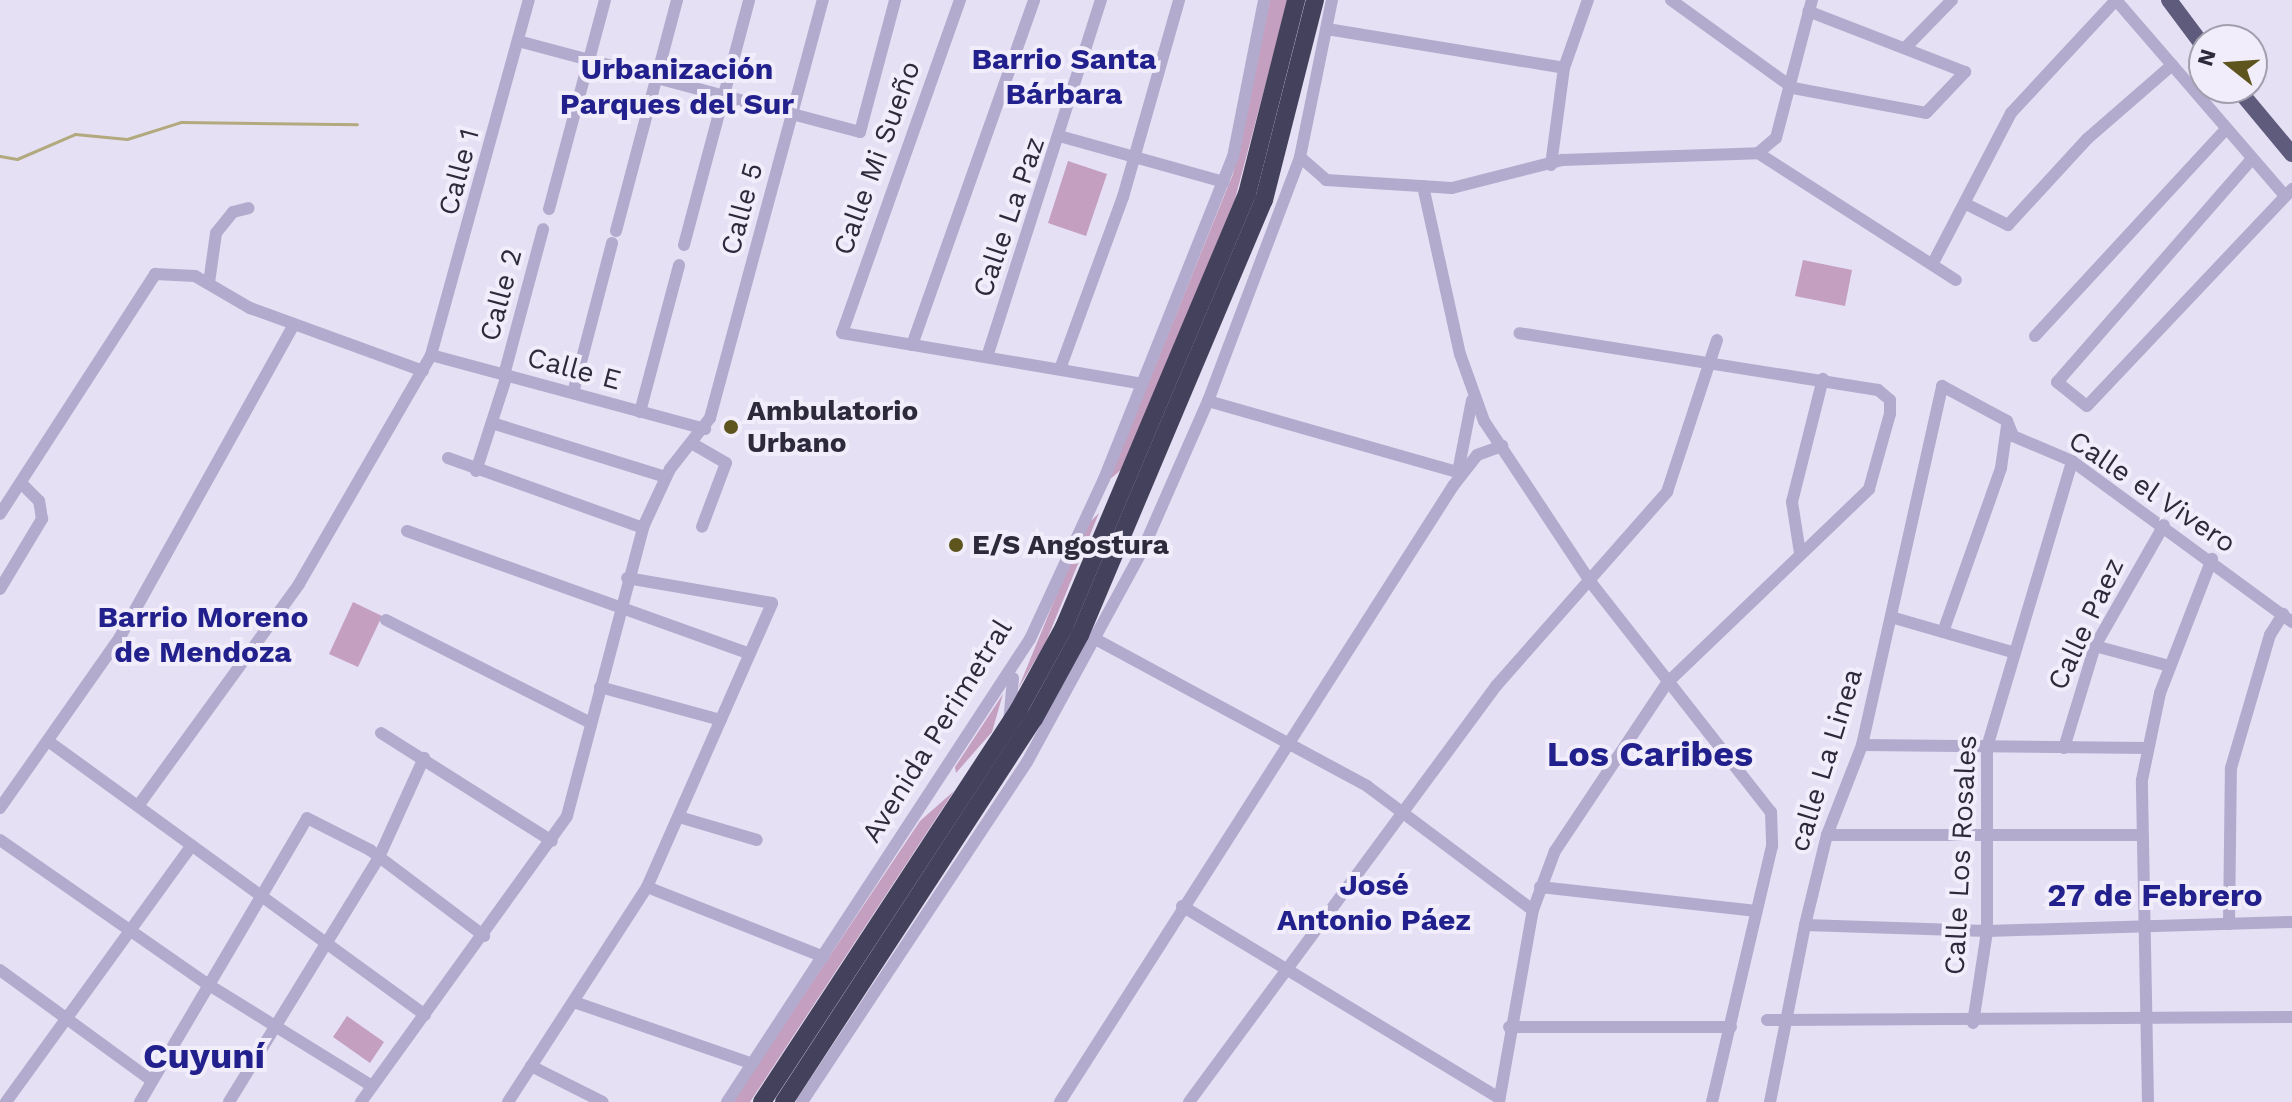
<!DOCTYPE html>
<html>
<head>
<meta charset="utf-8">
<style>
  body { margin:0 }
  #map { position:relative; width:2292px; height:1102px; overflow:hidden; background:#e6e0f4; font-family:"Work Sans",sans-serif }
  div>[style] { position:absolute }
  .green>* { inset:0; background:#c49fc0 }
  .stream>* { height:3px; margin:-1.5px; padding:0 1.5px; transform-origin:1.5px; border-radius:1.5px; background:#b2a97e }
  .minor>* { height:12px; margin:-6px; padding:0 6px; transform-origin:6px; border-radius:6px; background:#b3abcd }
  .major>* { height:16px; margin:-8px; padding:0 8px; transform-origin:8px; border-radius:8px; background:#5f5b7d }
  .highway>* { height:18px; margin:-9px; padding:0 9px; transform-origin:9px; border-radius:9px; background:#44415c }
  .dots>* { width:22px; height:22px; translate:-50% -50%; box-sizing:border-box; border:4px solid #f1edfb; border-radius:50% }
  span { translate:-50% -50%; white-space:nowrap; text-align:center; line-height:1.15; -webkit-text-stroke:8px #f1edfb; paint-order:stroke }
  .street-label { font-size:28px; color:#2c2a3b }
  .poi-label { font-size:28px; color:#2c2a3b; font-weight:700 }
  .left { translate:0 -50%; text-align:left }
  .neighbourhood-label { font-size:30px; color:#22208d; font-weight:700 }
  .quarter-label { font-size:32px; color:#22208d; font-weight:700 }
  .district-label { font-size:36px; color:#22208d; font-weight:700 }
  .north { position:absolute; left:2188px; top:24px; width:80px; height:80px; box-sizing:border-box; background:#f1edfb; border:2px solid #a29fae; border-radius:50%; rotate:287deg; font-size:22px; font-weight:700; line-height:32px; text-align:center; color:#2c2a3b }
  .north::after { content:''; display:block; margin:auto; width:28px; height:36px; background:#5e541e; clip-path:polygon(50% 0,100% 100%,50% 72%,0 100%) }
</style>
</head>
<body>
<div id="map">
  <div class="green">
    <i style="clip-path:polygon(1270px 0,1288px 0,1235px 199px,1122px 469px,1109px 480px,1233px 174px)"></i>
    <i style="clip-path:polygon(1068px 161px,1107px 174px,1086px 236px,1048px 223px)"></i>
    <i style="clip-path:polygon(1803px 260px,1852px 270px,1845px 306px,1795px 296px)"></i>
    <i style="clip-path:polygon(1099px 513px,1045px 644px,1018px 689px,1084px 528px)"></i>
    <i style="clip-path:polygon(353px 602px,382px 616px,358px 667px,329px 654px)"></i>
    <i style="clip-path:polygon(1003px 694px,992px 732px,956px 773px,955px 767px)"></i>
    <i style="clip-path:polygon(954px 791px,750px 1102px,732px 1102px,920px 821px)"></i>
    <i style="clip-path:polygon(347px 1016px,384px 1042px,370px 1063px,333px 1037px)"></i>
  </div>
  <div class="stream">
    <i style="left:0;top:156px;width:17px;rotate:10deg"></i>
    <i style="left:17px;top:159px;width:63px;rotate:-23.3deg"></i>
    <i style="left:75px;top:134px;width:52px;rotate:5.5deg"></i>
    <i style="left:127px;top:139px;width:57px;rotate:-17.5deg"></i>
    <i style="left:181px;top:122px;width:176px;rotate:0.7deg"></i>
  </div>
  <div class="minor">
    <i style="left:960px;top:0;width:353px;rotate:109.5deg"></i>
    <i style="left:842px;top:333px;width:305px;rotate:9.6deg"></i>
    <i style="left:1671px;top:0;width:150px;rotate:35.8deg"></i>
    <i style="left:1793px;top:88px;width:135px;rotate:10.6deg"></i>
    <i style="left:1926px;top:113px;width:57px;rotate:-46.4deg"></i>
    <i style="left:1965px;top:72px;width:168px;rotate:-158.8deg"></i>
    <i style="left:2116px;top:0;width:259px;rotate:49.2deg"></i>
    <i style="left:1327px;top:29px;width:240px;rotate:9.3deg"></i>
    <i style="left:518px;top:41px;width:354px;rotate:14.9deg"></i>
    <i style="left:860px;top:132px;width:137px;rotate:-75.1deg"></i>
    <i style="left:1905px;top:48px;width:67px;rotate:-45.6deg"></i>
    <i style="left:1063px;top:137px;width:167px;rotate:15.6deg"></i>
    <i style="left:1758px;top:153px;width:23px;rotate:-40deg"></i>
    <i style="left:1776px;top:138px;width:143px;rotate:-75.4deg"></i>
    <i style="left:1300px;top:157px;width:35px;rotate:41deg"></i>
    <i style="left:1326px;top:180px;width:126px;rotate:3.6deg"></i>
    <i style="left:1452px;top:188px;width:114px;rotate:-14.3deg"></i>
    <i style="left:1562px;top:160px;width:196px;rotate:-2deg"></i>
    <i style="left:1758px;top:153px;width:235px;rotate:32.7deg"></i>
    <i style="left:2251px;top:160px;width:295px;rotate:131.1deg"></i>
    <i style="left:2057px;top:382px;width:38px;rotate:39deg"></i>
    <i style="left:2087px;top:406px;width:299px;rotate:-46.6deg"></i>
    <i style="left:1551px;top:165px;width:98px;rotate:-82.4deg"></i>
    <i style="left:1564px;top:68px;width:72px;rotate:-70.6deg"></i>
    <i style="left:1423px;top:186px;width:172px;rotate:77.6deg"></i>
    <i style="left:1460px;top:354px;width:71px;rotate:70.3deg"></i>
    <i style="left:1484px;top:421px;width:196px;rotate:56.5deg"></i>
    <i style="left:1592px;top:584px;width:290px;rotate:51.9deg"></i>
    <i style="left:1771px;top:812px;width:34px;rotate:88deg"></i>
    <i style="left:1772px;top:846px;width:263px;rotate:103.2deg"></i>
    <i style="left:1968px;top:205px;width:45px;rotate:26.6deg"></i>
    <i style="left:2008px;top:225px;width:117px;rotate:-47.4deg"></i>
    <i style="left:2087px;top:139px;width:113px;rotate:-41deg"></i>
    <i style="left:549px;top:209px;width:216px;rotate:-75deg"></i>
    <i style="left:616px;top:231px;width:239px;rotate:-75.2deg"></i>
    <i style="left:684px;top:245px;width:253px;rotate:-75.1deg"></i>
    <i style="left:1933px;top:263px;width:169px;rotate:-62.5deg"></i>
    <i style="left:2011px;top:113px;width:154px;rotate:-47.1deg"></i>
    <i style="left:209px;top:283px;width:50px;rotate:-82deg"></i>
    <i style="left:216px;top:233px;width:27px;rotate:-51deg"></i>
    <i style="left:233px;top:212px;width:16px;rotate:-14deg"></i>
    <i style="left:2035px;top:336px;width:279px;rotate:-47.3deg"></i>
    <i style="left:912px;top:345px;width:366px;rotate:-70.5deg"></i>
    <i style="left:431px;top:355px;width:284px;rotate:15.1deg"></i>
    <i style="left:987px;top:357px;width:375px;rotate:-72.3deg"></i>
    <i style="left:1060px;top:369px;width:183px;rotate:-69.9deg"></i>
    <i style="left:1123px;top:197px;width:205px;rotate:-74.1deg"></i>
    <i style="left:504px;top:375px;width:151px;rotate:-75deg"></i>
    <i style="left:573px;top:393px;width:155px;rotate:-75.4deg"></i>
    <i style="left:1208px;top:401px;width:260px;rotate:15.9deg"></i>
    <i style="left:640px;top:412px;width:152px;rotate:-75.1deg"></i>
    <i style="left:492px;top:423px;width:181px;rotate:17.3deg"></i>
    <i style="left:693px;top:444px;width:38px;rotate:30deg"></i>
    <i style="left:726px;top:463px;width:68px;rotate:110.6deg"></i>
    <i style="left:448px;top:458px;width:207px;rotate:19.7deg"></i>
    <i style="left:476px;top:471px;width:101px;rotate:-72.1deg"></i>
    <i style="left:1458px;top:472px;width:73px;rotate:-79deg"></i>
    <i style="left:0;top:514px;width:286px;rotate:-57.1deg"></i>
    <i style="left:155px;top:274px;width:40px;rotate:2.9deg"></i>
    <i style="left:195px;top:276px;width:64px;rotate:30.2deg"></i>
    <i style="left:250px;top:308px;width:184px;rotate:20deg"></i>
    <i style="left:407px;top:531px;width:362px;rotate:19.7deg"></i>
    <i style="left:1800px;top:553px;width:52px;rotate:-98.9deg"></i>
    <i style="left:1792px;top:502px;width:127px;rotate:-75.9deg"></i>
    <i style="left:0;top:589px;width:82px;rotate:-59deg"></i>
    <i style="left:42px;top:519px;width:18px;rotate:-99deg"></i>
    <i style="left:39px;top:501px;width:24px;rotate:-135deg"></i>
    <i style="left:1891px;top:617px;width:126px;rotate:16.1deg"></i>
    <i style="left:386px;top:620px;width:229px;rotate:26.7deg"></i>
    <i style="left:1943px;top:632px;width:174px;rotate:-70.5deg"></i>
    <i style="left:2001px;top:468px;width:42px;rotate:-81.9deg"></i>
    <i style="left:1099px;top:641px;width:305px;rotate:28.4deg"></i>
    <i style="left:1367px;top:786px;width:207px;rotate:36.8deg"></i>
    <i style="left:2095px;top:646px;width:77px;rotate:15.1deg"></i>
    <i style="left:600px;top:687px;width:125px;rotate:15.3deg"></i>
    <i style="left:1009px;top:723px;width:45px;rotate:-84.9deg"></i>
    <i style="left:381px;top:733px;width:202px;rotate:32.3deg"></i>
    <i style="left:48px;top:741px;width:466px;rotate:36deg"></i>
    <i style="left:1862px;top:745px;width:285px;rotate:0.6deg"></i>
    <i style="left:2064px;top:748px;width:107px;rotate:-73.1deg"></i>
    <i style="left:2095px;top:646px;width:139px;rotate:-60.3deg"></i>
    <i style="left:138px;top:806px;width:274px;rotate:-54deg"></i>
    <i style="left:299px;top:584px;width:264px;rotate:-60deg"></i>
    <i style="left:431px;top:355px;width:368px;rotate:-74.6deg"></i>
    <i style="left:0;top:808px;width:209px;rotate:-54.9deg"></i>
    <i style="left:120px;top:637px;width:358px;rotate:-60.9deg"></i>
    <i style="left:679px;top:817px;width:81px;rotate:16.4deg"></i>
    <i style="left:1827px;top:835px;width:315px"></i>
    <i style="left:0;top:840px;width:254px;rotate:34.8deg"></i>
    <i style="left:209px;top:985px;width:192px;rotate:31.8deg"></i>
    <i style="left:647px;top:887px;width:190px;rotate:21.6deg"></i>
    <i style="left:1540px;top:887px;width:218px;rotate:6.3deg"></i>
    <i style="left:1182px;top:906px;width:371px;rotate:31.2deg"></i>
    <i style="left:2229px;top:924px;width:156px;rotate:-89.3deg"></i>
    <i style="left:2231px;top:768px;width:139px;rotate:-73.7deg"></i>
    <i style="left:2270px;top:635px;width:25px;rotate:-58deg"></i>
    <i style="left:1805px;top:925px;width:182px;rotate:1.9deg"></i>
    <i style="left:1987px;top:931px;width:305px;rotate:-1.7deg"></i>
    <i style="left:0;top:970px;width:188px;rotate:36.1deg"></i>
    <i style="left:574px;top:1002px;width:189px;rotate:19.1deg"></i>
    <i style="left:1767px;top:1020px;width:525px;rotate:-0.33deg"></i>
    <i style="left:1973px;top:1023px;width:93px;rotate:-81.3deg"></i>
    <i style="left:1987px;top:931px;width:184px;rotate:-90deg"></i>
    <i style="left:1987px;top:747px;width:298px;rotate:-73.4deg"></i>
    <i style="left:1509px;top:1027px;width:222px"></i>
    <i style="left:531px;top:1066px;width:80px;rotate:26.6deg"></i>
    <i style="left:6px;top:1102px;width:316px;rotate:-54.1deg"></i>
    <i style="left:140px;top:1102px;width:329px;rotate:-59.5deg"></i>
    <i style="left:307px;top:818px;width:71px;rotate:26.9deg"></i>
    <i style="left:370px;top:850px;width:143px;rotate:37deg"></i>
    <i style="left:229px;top:1102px;width:287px;rotate:-58.5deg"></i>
    <i style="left:379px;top:857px;width:109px;rotate:-65.6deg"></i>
    <i style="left:361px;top:1102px;width:352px;rotate:-54.2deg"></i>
    <i style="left:567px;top:816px;width:301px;rotate:-75.2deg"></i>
    <i style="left:644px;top:525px;width:62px;rotate:-65.1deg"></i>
    <i style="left:670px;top:469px;width:65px;rotate:-51.9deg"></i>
    <i style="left:710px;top:418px;width:433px;rotate:-74.9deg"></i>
    <i style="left:508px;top:1102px;width:256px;rotate:-57.1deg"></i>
    <i style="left:647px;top:887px;width:310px;rotate:-66.2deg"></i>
    <i style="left:772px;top:603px;width:147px;rotate:-170.2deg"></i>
    <i style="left:727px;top:1102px;width:553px;rotate:-56.8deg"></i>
    <i style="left:1030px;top:639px;width:176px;rotate:-65.2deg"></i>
    <i style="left:1104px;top:479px;width:347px;rotate:-68.2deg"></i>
    <i style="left:1233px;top:157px;width:160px;rotate:-78.8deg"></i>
    <i style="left:802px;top:1102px;width:408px;rotate:-56.5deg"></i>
    <i style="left:1027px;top:762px;width:243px;rotate:-61.4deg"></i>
    <i style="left:1143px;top:549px;width:162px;rotate:-66.3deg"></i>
    <i style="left:1208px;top:401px;width:261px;rotate:-69.3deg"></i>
    <i style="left:1300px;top:157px;width:160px;rotate:-78.5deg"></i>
    <i style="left:1060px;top:1102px;width:731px;rotate:-57.46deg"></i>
    <i style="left:1453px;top:486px;width:39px;rotate:-52deg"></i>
    <i style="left:1477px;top:455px;width:27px;rotate:-20deg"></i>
    <i style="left:1189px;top:1102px;width:517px;rotate:-53.57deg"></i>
    <i style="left:1496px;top:686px;width:259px;rotate:-48.6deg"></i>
    <i style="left:1667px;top:492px;width:160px;rotate:-71.8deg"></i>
    <i style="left:1499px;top:1102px;width:195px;rotate:-80deg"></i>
    <i style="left:1533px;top:910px;width:63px;rotate:-69.6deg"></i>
    <i style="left:1555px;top:851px;width:202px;rotate:-56.3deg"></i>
    <i style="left:1667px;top:683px;width:280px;rotate:-43.8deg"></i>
    <i style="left:1869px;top:489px;width:78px;rotate:-74.4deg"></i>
    <i style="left:1890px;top:414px;width:14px;rotate:-90deg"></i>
    <i style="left:1890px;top:400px;width:16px;rotate:-140deg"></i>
    <i style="left:1878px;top:390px;width:363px;rotate:-171deg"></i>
    <i style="left:1770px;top:1102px;width:180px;rotate:-78.8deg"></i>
    <i style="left:1805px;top:925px;width:93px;rotate:-76.3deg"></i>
    <i style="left:1827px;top:835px;width:97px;rotate:-68.7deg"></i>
    <i style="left:1862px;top:745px;width:368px;rotate:-77.4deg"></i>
    <i style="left:1942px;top:386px;width:74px;rotate:28.3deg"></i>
    <i style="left:2007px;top:421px;width:16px;rotate:68deg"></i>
    <i style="left:2013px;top:436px;width:64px;rotate:23deg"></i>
    <i style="left:2072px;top:461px;width:273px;rotate:36.2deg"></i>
    <i style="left:2148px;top:1102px;width:322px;rotate:-91.1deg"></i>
    <i style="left:2142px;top:780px;width:89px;rotate:-78.3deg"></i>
    <i style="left:2160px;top:693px;width:144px;rotate:-68.8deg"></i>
  </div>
  <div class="major">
    <i style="left:2169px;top:0;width:59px;rotate:53.3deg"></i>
    <i style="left:2237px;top:88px;width:86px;rotate:50.2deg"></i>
  </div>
  <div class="highway">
    <i style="left:762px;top:1102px;width:470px;rotate:-56.8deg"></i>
    <i style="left:1019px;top:709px;width:94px;rotate:-61.2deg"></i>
    <i style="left:1064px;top:627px;width:470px;rotate:-67.1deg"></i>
    <i style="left:1247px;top:194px;width:200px;rotate:-75.8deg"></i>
    <i style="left:784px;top:1102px;width:457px;rotate:-56.9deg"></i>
    <i style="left:1034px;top:719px;width:96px;rotate:-61.3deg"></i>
    <i style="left:1080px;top:635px;width:472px;rotate:-67.1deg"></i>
    <i style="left:1264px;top:200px;width:206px;rotate:-75.7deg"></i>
  </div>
  <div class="dots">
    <i style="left:731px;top:427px;background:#5e541e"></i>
    <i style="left:956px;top:545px;background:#5e541e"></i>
  </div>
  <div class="street-label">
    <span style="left:877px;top:158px;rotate:-70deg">Calle Mi Sueño</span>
    <span style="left:459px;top:172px;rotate:-75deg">Calle 1</span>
    <span style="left:742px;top:209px;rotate:-75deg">Calle 5</span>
    <span style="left:1009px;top:217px;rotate:-71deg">Calle La Paz</span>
    <span style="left:501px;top:295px;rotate:-75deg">Calle 2</span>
    <span style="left:574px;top:369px;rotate:15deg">Calle E</span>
    <span style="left:2152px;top:492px;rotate:34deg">Calle el Vivero</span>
    <span style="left:2086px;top:624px;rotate:-65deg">Calle Paez</span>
    <span style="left:937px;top:731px;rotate:-58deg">Avenida Perimetral</span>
    <span style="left:1826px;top:760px;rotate:-73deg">calle La Linea</span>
    <span style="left:1961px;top:855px;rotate:-87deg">Calle Los Rosales</span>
  </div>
  <div class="poi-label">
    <span class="left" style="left:747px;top:427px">Ambulatorio<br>Urbano</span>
    <span class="left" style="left:972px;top:545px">E/S Angostura</span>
  </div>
  <div class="neighbourhood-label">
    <span style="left:1064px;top:76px">Barrio Santa<br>Bárbara</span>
    <span style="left:677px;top:86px">Urbanización<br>Parques del Sur</span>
    <span style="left:203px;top:634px">Barrio Moreno<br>de Mendoza</span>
    <span style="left:1374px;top:902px">José<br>Antonio Páez</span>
  </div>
  <div class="quarter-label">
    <span style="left:2155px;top:895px">27 de Febrero</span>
  </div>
  <div class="district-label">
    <span style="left:1650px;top:755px">Los Caribes</span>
    <span style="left:204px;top:1057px">Cuyuní</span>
  </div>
  <div class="north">N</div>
</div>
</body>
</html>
